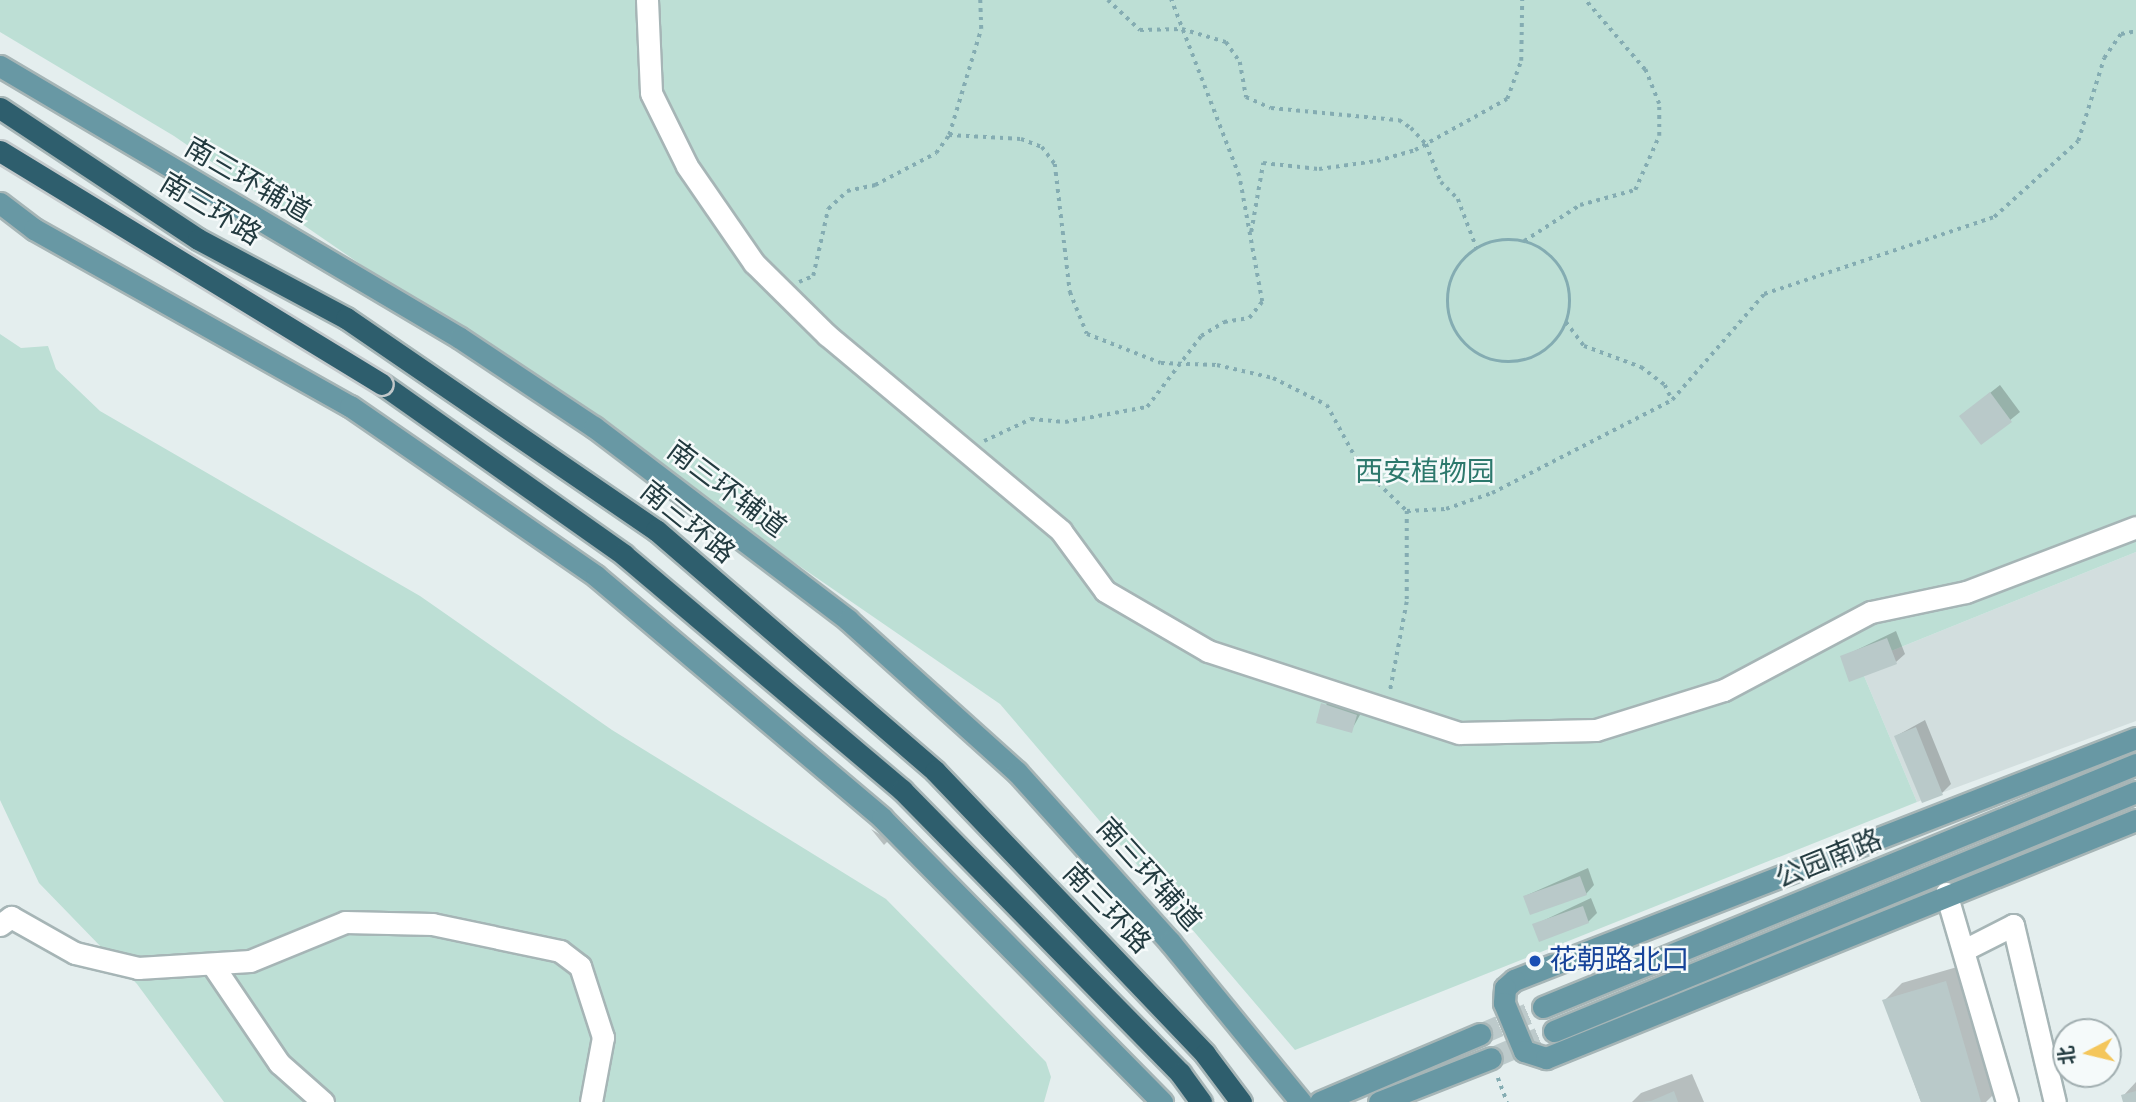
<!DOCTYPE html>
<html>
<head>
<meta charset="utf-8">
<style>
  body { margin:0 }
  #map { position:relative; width:2136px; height:1102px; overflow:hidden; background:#e4eeee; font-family:"Alegreya Sans","Noto Sans SC",sans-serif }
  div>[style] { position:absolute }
  .built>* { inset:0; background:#d2dede }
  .green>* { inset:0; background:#bddfd5 }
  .shadow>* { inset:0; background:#0003 }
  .building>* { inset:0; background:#b9c9c9 }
  .major-tunnel>* { height:21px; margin-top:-10.5px; transform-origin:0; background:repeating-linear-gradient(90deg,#bdcacb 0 21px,transparent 0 31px) }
  .path>* { height:3.5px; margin-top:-1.75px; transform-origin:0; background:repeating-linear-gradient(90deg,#84acb2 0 3.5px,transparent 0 8.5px) }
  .path>.ring { margin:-1.75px; padding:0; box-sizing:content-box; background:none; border:3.5px solid #84acb2; border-radius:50% }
  .roads { filter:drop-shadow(2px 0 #a6b5b6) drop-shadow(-2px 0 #a6b5b6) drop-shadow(0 2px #a6b5b6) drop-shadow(0 -2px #a6b5b6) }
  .minor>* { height:21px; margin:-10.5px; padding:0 10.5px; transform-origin:10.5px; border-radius:10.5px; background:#fff }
  .major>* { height:21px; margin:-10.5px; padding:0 10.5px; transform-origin:10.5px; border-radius:10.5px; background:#6898a4 }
  .highway>* { height:21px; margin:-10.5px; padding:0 10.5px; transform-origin:10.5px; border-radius:10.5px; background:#2e5e6d }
  .bridges { filter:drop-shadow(2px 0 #c1c8ca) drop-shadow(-2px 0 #c1c8ca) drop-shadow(0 2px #c1c8ca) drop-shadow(0 -2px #c1c8ca) }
  .highway-bridge>* { height:21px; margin:-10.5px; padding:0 10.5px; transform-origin:10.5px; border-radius:10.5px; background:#2e5e6d }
  .dots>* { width:19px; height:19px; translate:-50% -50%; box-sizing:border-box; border:4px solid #f5fafa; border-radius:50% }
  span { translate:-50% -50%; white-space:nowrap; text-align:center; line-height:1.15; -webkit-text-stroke:5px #f5fafa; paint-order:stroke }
  .street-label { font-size:28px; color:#233b40 }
  .park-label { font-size:28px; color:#2c786c }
  .transit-label { font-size:28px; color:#164399 }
  .left { translate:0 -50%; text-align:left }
  .north { position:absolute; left:2052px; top:1018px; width:70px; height:70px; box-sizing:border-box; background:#f5fafa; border:2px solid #a1aeb0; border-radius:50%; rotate:263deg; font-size:19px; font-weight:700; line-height:28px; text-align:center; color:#233b40 }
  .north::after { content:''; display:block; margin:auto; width:24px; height:32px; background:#f4c65b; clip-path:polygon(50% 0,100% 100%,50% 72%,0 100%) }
</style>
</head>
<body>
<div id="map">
  <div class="built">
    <i style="clip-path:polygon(2136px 552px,2136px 721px,1917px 802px,1859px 664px)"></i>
  </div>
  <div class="green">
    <i style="clip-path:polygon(0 0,2136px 0,2136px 552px,1859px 664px,1917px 802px,1295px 1050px,1000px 704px,174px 136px,0 32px)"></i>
    <i style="clip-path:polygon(0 334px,21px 348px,48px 346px,56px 369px,100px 411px,420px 596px,612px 730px,886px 899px,1046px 1062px,1051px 1077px,1044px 1102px,224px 1102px,137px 984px,39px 883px,0 800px)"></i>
  </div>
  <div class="shadow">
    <i style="clip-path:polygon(2000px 385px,2020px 412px,1982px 443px,1961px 416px)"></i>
    <i style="clip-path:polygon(1896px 631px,1905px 654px,1896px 662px,1842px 657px)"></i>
    <i style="clip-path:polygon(1331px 695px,1365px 706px,1351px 731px,1318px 722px)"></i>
    <i style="clip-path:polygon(1925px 720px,1951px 784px,1942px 793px,1896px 736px)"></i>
    <i style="clip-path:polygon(871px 829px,889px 840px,884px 845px)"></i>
    <i style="clip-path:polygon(1588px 868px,1594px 885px,1586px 894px,1525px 896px)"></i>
    <i style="clip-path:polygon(1591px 898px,1597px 913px,1588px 922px,1534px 925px)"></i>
    <i style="clip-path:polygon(1964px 965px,2000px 1088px,1986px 1102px,1921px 1102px,1884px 1001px,1902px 983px)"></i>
    <i style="clip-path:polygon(1692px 1074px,1704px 1102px,1632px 1102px,1641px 1093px)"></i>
    <i style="clip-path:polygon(2136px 1082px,2136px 1102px,2125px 1102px,2123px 1096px)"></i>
  </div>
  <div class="building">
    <i style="clip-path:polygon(1990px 392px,2012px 422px,1981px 445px,1959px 416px)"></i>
    <i style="clip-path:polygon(1887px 638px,1897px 664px,1849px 682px,1840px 656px)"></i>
    <i style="clip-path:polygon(1321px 703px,1357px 715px,1352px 733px,1316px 723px)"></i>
    <i style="clip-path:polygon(1916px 727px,1943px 795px,1922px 803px,1894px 736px)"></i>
    <i style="clip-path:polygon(1580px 876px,1587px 895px,1530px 915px,1523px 896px)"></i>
    <i style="clip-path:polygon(1583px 906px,1589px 923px,1539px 942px,1532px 924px)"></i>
    <i style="clip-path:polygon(1946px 981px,1981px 1102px,1921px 1102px,1882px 1000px)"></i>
    <i style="clip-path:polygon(1674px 1091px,1678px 1102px,1641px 1102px,1651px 1101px)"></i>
    <i style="clip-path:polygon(2136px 1091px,2136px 1102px,2123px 1102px,2121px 1095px)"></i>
  </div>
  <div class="major-tunnel">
    <i style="left:1480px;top:1034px;width:69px;rotate:-23.2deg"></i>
    <i style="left:1491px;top:1058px;width:69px;rotate:-23.2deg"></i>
  </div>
  <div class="path">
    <i style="left:1108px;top:0;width:44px;rotate:43.2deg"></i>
    <i style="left:1140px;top:30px;width:42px;rotate:-1.4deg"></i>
    <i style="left:1182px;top:29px;width:46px;rotate:16.5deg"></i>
    <i style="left:1226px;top:42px;width:24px;rotate:55deg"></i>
    <i style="left:1240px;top:62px;width:36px;rotate:80deg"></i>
    <i style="left:1246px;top:97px;width:27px;rotate:24deg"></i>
    <i style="left:1271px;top:108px;width:129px;rotate:5.4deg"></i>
    <i style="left:1399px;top:120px;width:14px;rotate:34deg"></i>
    <i style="left:1411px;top:128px;width:22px;rotate:47deg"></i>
    <i style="left:1426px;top:144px;width:41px;rotate:68.5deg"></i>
    <i style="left:1441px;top:182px;width:24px;rotate:45deg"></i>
    <i style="left:1458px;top:199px;width:53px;rotate:69.2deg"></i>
    <i style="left:949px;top:135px;width:72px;rotate:3.2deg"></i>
    <i style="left:1021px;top:139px;width:22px;rotate:21deg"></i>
    <i style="left:1042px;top:147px;width:21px;rotate:53deg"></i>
    <i style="left:1055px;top:164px;width:129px;rotate:83.3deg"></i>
    <i style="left:1070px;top:292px;width:45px;rotate:68deg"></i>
    <i style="left:1087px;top:334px;width:79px;rotate:21.4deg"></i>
    <i style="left:1161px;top:363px;width:56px;rotate:2deg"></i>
    <i style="left:1217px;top:365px;width:57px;rotate:13.1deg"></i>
    <i style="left:1273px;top:378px;width:60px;rotate:26.6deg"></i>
    <i style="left:1327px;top:405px;width:69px;rotate:61.6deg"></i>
    <i style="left:1360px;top:466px;width:65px;rotate:43.8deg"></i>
    <i style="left:1407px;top:511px;width:91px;rotate:90deg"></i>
    <i style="left:1407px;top:602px;width:92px;rotate:100.7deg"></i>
    <i style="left:1251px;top:232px;width:70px;rotate:-80.1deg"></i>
    <i style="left:1263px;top:163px;width:56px;rotate:6.1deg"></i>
    <i style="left:1319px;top:169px;width:59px;rotate:-7.9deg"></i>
    <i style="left:1377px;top:161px;width:40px;rotate:-16deg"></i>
    <i style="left:1415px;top:150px;width:105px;rotate:-29deg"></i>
    <i style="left:1507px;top:99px;width:40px;rotate:-69.8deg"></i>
    <i style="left:1521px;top:61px;width:61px;rotate:-89.1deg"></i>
    <i class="ring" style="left:1448px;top:240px;width:118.5px;height:118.5px"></i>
    <i style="left:1524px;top:241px;width:67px;rotate:-32.7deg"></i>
    <i style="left:1580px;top:205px;width:57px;rotate:-15.3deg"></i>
    <i style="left:1635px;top:190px;width:59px;rotate:-66deg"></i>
    <i style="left:1659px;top:136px;width:32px;rotate:-90deg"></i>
    <i style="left:1659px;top:104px;width:37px;rotate:-112deg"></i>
    <i style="left:1645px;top:70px;width:92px;rotate:-130.6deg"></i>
    <i style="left:799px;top:282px;width:15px;rotate:-23deg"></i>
    <i style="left:813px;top:276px;width:69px;rotate:-77.4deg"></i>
    <i style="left:828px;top:209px;width:26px;rotate:-43deg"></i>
    <i style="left:847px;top:191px;width:29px;rotate:-12deg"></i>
    <i style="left:875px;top:185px;width:69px;rotate:-27.7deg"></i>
    <i style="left:936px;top:153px;width:22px;rotate:-54deg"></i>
    <i style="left:949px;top:135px;width:111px;rotate:-73.2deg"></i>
    <i style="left:981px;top:29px;width:29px;rotate:-92deg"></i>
    <i style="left:1566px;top:322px;width:30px;rotate:53deg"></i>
    <i style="left:1584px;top:346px;width:61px;rotate:20.2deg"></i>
    <i style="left:1641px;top:367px;width:30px;rotate:37deg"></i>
    <i style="left:1665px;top:385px;width:17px;rotate:65deg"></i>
    <i style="left:984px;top:441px;width:52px;rotate:-25.1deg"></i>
    <i style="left:1031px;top:419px;width:34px;rotate:5deg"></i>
    <i style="left:1065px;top:422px;width:83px;rotate:-10.4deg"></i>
    <i style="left:1147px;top:407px;width:89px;rotate:-52.7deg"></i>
    <i style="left:1201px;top:336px;width:27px;rotate:-31deg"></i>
    <i style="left:1224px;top:322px;width:25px;rotate:-9deg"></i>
    <i style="left:1249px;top:318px;width:21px;rotate:-51deg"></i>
    <i style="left:1262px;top:302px;width:128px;rotate:-100.3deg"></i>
    <i style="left:1239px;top:176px;width:189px;rotate:-111.1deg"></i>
    <i style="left:1407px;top:511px;width:39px;rotate:-3deg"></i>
    <i style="left:1446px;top:509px;width:49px;rotate:-19.2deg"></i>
    <i style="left:1492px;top:493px;width:203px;rotate:-27.3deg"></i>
    <i style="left:1672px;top:400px;width:140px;rotate:-49deg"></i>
    <i style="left:1764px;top:294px;width:243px;rotate:-18.5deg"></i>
    <i style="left:1994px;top:217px;width:113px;rotate:-42.1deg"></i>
    <i style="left:2078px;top:141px;width:87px;rotate:-72.6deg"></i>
    <i style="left:2104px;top:58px;width:29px;rotate:-55deg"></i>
    <i style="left:2121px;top:34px;width:15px;rotate:-11deg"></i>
    <i style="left:1498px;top:1078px;width:26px;rotate:69deg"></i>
  </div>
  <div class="roads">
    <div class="minor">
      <i style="left:647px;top:0;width:93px;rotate:87.5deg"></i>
      <i style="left:651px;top:93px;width:81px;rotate:63.7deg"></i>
      <i style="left:687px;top:166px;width:118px;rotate:55.4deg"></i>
      <i style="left:754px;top:263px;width:103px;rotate:44.6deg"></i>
      <i style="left:827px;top:335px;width:305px;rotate:39.9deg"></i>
      <i style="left:1061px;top:531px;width:74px;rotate:53.7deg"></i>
      <i style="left:1105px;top:591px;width:119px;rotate:30.2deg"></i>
      <i style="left:1208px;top:651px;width:264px;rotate:18.1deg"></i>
      <i style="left:1459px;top:733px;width:137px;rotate:-1.3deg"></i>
      <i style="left:1596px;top:730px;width:134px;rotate:-17.4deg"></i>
      <i style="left:1724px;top:690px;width:166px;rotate:-28deg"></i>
      <i style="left:1871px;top:612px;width:97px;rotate:-11.9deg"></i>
      <i style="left:1966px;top:592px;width:182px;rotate:-20.9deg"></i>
      <i style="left:1946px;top:893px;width:218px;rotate:73.7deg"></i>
      <i style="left:0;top:925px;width:14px;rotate:-36deg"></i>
      <i style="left:11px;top:917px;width:73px;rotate:29.4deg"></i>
      <i style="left:75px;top:953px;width:65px;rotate:13.4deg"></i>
      <i style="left:138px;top:968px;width:112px;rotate:-3.6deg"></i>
      <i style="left:250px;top:961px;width:103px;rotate:-22.3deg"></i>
      <i style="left:345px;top:922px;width:87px;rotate:1.3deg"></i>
      <i style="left:432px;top:924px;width:131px;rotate:11.9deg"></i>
      <i style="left:560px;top:951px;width:25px;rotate:37deg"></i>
      <i style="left:580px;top:966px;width:75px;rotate:72.1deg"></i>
      <i style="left:603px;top:1037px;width:66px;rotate:100.5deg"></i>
      <i style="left:1964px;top:950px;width:55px;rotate:-27deg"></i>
      <i style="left:2013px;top:925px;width:182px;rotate:76.7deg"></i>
      <i style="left:212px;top:964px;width:120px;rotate:55.9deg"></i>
      <i style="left:279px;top:1063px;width:59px;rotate:41.6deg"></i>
    </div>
    <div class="major">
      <i style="left:0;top:66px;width:534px;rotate:30.6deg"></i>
      <i style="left:460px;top:338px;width:161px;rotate:33.6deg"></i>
      <i style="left:594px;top:427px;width:319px;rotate:37.2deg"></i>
      <i style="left:848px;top:620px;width:227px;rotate:42deg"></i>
      <i style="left:1017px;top:772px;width:229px;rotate:48deg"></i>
      <i style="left:1170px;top:942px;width:207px;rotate:50.7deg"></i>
      <i style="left:0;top:203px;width:43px;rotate:37.4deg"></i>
      <i style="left:34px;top:229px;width:362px;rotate:29.3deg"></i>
      <i style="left:350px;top:406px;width:299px;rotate:34.6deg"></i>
      <i style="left:596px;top:576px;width:375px;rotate:40.2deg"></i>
      <i style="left:882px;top:818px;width:399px;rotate:45.4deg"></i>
      <i style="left:2136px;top:738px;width:667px;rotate:158.74deg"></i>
      <i style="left:1514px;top:980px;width:12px;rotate:138deg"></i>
      <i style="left:1505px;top:988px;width:15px;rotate:94deg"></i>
      <i style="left:1504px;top:1003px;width:52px;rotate:67.4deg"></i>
      <i style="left:1524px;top:1051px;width:23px;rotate:18deg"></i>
      <i style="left:1546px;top:1058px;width:636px;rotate:-21.97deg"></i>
      <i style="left:1543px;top:1007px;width:641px;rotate:-22.28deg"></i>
      <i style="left:1554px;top:1031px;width:629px;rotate:-22.33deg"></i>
      <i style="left:1320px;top:1102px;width:174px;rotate:-23deg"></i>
      <i style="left:1379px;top:1102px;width:120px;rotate:-21.4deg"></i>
    </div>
    <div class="highway">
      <i style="left:0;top:108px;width:237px;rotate:33.5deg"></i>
      <i style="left:198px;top:239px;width:168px;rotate:28.1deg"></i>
      <i style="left:346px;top:318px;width:376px;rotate:34.4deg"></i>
      <i style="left:656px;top:530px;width:369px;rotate:40.8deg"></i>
      <i style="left:935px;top:771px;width:391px;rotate:46.3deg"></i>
      <i style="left:1205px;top:1054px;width:60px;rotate:53.1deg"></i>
      <i style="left:382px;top:384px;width:296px;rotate:35.2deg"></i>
      <i style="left:624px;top:555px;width:364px;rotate:40.2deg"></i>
      <i style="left:902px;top:790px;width:397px;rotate:45.5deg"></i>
      <i style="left:1180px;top:1073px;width:36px;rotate:54deg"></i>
    </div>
  </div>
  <div class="bridges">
    <div class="highway-bridge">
      <i style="left:0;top:151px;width:447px;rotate:31.4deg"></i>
    </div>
  </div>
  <div class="dots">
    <i style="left:1535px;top:961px;background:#1a4fb4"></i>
  </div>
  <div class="street-label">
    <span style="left:247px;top:181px;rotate:30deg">南三环辅道</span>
    <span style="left:210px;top:210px;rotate:31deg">南三环路</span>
    <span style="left:726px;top:490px;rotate:37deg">南三环辅道</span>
    <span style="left:687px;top:523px;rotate:39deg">南三环路</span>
    <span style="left:1829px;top:860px;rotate:-22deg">公园南路</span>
    <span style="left:1148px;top:875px;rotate:48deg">南三环辅道</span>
    <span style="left:1106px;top:909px;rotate:46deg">南三环路</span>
  </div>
  <div class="park-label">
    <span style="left:1425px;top:473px">西安植物园</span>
  </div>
  <div class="transit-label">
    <span class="left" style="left:1549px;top:961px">花朝路北口</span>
  </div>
  <div class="north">北</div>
</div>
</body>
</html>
